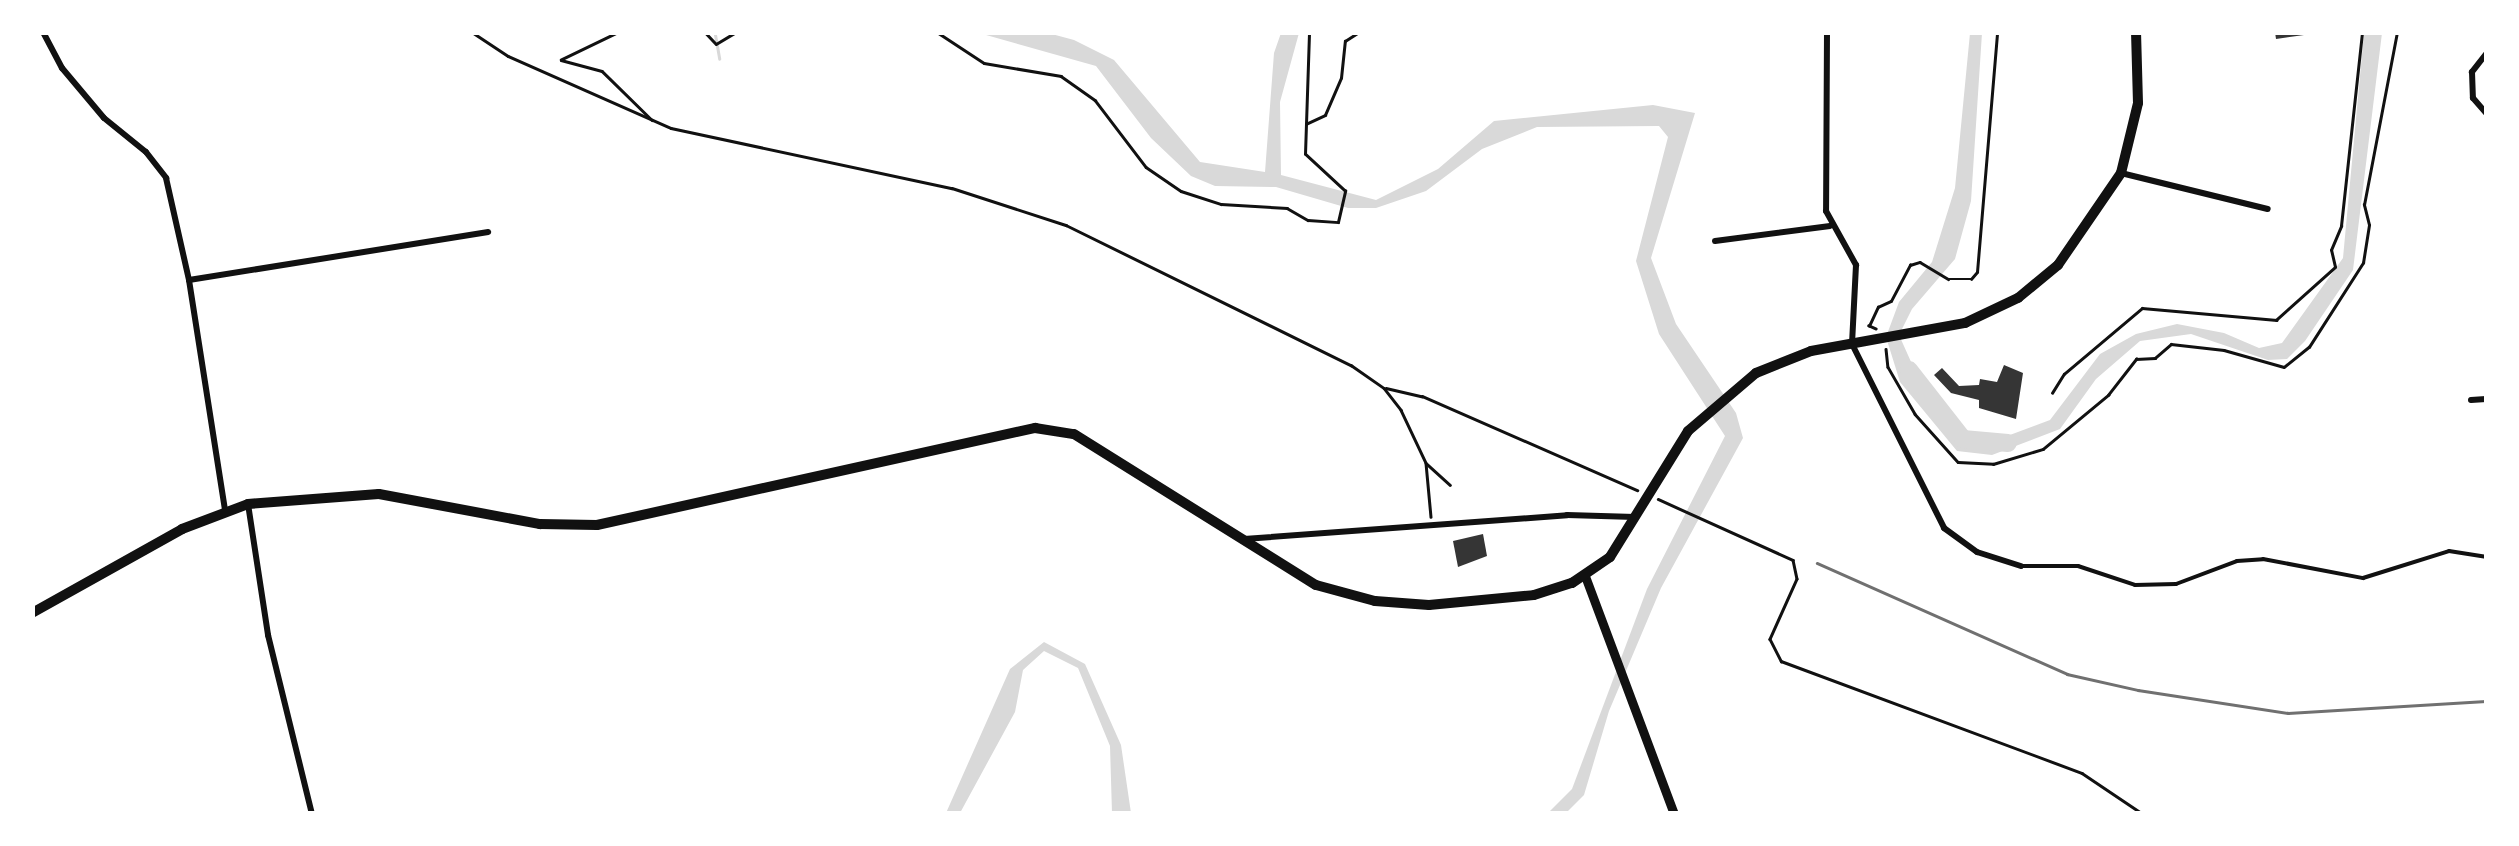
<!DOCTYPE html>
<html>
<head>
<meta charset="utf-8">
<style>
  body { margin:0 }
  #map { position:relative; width:2519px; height:846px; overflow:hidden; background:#fff; font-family:Cabin,sans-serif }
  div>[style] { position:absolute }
  .water>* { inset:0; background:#d9d9d9 }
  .stream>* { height:2.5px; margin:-1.25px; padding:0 1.25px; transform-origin:1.25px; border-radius:1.25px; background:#d9d9d9 }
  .river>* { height:18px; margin:-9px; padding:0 9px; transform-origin:9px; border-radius:9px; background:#d9d9d9 }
  .building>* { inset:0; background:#353535 }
  .path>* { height:2.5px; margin:-1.25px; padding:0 1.25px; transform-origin:1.25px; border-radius:1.25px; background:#111 }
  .service>* { height:4px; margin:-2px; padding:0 2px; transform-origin:2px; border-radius:2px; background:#111 }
  .minor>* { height:6px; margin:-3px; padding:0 3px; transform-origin:3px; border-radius:3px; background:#111 }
  .secondary>* { height:9px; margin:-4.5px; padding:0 4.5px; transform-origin:4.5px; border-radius:4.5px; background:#111 }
  .primary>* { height:10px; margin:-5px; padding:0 5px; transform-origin:5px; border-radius:5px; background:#111 }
  .rail>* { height:2.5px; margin:-1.25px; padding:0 1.25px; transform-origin:1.25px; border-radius:1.25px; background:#707070 }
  span { translate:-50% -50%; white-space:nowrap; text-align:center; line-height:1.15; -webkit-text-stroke:9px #fff; paint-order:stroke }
  .frame { position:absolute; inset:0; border:35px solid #fff; pointer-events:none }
</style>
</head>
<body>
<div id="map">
  <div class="water">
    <i style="clip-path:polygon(979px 33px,1048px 33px,1074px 40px,1114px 60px,1200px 162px,1265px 172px,1274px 53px,1281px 33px,1299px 33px,1280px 102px,1281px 175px,1376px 200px,1438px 169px,1494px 121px,1653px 105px,1695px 113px,1651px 258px,1676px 324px,1736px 413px,1743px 438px,1661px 588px,1609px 711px,1584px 795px,1566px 813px,1548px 813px,1572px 789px,1647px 589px,1725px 436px,1659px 334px,1636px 261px,1668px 137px,1659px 126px,1537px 127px,1482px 149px,1426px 191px,1376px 208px,1348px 208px,1276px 187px,1215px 186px,1191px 176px,1151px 138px,1096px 66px)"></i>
    <i style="clip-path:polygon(1970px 33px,1982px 33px,1971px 201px,1955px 259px,1912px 309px,1899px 335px,1929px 402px,1965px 442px,1983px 445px,2050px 420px,2100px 354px,2136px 334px,2177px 324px,2224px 333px,2259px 348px,2282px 343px,2343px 258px,2364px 33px,2382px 33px,2353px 270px,2305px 341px,2287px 359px,2268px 360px,2191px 334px,2140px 341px,2096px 379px,2060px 429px,1992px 455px,1957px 451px,1900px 382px,1886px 337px,1899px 302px,1932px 262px,1955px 188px)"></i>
    <i style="clip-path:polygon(1044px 642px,1085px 664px,1121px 745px,1131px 813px,1112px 813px,1110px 746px,1078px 668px,1044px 651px,1023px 670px,1015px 712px,960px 813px,946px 813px,1010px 669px)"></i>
  </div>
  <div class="stream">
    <i style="left:715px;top:32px;width:27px;rotate:80deg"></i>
  </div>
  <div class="river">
    <i style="left:1909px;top:370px;width:88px;rotate:52deg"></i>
    <i style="left:1963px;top:439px;width:45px;rotate:5.1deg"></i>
  </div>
  <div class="building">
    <i style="clip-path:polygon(2275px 32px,2303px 32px,2304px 35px,2276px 39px)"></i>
    <i style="clip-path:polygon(2004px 365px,2023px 373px,2016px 419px,1979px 408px,1979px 400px,1951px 393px,1934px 375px,1942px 368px,1959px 386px,1979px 385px,1980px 379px,1997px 382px)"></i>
    <i style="clip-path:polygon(1483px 534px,1487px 556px,1458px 567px,1453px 541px)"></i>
  </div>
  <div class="path">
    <i style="left:472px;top:32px;width:43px;rotate:33.7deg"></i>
    <i style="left:508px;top:56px;width:178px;rotate:23.8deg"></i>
    <i style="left:671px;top:128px;width:287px;rotate:12.1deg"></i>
    <i style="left:952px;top:188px;width:120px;rotate:18deg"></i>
    <i style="left:1066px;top:225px;width:318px;rotate:26.2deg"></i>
    <i style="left:1351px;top:365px;width:40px;rotate:34.9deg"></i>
    <i style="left:1384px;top:388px;width:28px;rotate:52deg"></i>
    <i style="left:1401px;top:410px;width:59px;rotate:64.7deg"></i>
    <i style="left:1426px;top:463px;width:54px;rotate:84.7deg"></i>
    <i style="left:619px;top:32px;width:64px;rotate:154.2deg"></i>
    <i style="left:561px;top:60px;width:42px;rotate:15deg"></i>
    <i style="left:602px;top:71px;width:70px;rotate:44.4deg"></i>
    <i style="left:705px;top:32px;width:16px;rotate:47deg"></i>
    <i style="left:716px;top:44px;width:23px;rotate:-31deg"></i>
    <i style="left:937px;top:32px;width:56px;rotate:33.4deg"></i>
    <i style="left:984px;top:63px;width:78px;rotate:9.6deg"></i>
    <i style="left:1061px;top:76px;width:42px;rotate:35.2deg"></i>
    <i style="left:1095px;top:100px;width:84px;rotate:52.7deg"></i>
    <i style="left:1146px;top:167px;width:42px;rotate:34.4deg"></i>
    <i style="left:1181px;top:191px;width:42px;rotate:18deg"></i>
    <i style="left:1221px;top:204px;width:66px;rotate:3.5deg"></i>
    <i style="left:1287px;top:208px;width:24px;rotate:30deg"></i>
    <i style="left:1308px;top:220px;width:30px;rotate:4deg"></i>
    <i style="left:1338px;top:222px;width:32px;rotate:-77deg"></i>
    <i style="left:1345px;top:191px;width:54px;rotate:-137.2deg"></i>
    <i style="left:1305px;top:154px;width:122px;rotate:-88.1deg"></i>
    <i style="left:1306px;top:124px;width:21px;rotate:-25deg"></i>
    <i style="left:1325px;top:115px;width:40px;rotate:-66.6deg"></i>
    <i style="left:1341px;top:78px;width:37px;rotate:-84deg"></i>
    <i style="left:1345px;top:41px;width:17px;rotate:-33deg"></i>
    <i style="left:1876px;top:329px;width:8px;rotate:-157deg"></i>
    <i style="left:1869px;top:326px;width:21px;rotate:-65deg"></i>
    <i style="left:1878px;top:307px;width:14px;rotate:-25deg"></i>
    <i style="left:1891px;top:301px;width:41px;rotate:-62.2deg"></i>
    <i style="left:1910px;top:265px;width:10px;rotate:-17deg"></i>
    <i style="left:1920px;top:262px;width:33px;rotate:31deg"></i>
    <i style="left:1948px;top:279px;width:23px"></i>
    <i style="left:1971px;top:279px;width:9px;rotate:-49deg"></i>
    <i style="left:1977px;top:272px;width:241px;rotate:-85.2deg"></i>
    <i style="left:1886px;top:349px;width:18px;rotate:84deg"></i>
    <i style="left:1888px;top:367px;width:54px;rotate:60.1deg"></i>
    <i style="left:1915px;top:414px;width:64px;rotate:48.1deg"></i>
    <i style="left:1958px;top:462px;width:35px;rotate:3deg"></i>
    <i style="left:1993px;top:464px;width:52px;rotate:-16.7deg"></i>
    <i style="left:2043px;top:449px;width:85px;rotate:-39.7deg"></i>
    <i style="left:2108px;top:395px;width:46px;rotate:-52.1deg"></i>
    <i style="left:2136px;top:359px;width:19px;rotate:-3deg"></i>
    <i style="left:2155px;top:358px;width:21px;rotate:-41deg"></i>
    <i style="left:2171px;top:344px;width:53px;rotate:6.5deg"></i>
    <i style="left:2224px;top:350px;width:62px;rotate:15.8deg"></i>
    <i style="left:2284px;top:367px;width:32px;rotate:-39deg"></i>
    <i style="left:2309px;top:347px;width:100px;rotate:-57.3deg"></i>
    <i style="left:2363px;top:263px;width:38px;rotate:-81deg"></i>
    <i style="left:2369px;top:225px;width:21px;rotate:-104deg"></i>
    <i style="left:2364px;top:205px;width:176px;rotate:-79.2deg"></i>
    <i style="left:1386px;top:388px;width:37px;rotate:13deg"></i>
    <i style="left:1422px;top:396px;width:235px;rotate:23.6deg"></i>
    <i style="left:2052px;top:393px;width:22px;rotate:-58deg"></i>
    <i style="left:2064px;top:374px;width:102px;rotate:-40.2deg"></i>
    <i style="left:2142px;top:308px;width:135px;rotate:5.1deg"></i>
    <i style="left:2276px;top:320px;width:79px;rotate:-41.9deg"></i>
    <i style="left:2335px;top:267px;width:17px;rotate:-103deg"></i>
    <i style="left:2331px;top:250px;width:26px;rotate:-67deg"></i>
    <i style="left:2341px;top:226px;width:195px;rotate:-83.8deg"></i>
    <i style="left:1427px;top:464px;width:31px;rotate:42deg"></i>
    <i style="left:1658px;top:499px;width:148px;rotate:24.3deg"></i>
    <i style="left:1793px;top:560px;width:19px;rotate:78deg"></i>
    <i style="left:1797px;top:579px;width:66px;rotate:114.2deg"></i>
    <i style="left:1770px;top:639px;width:25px;rotate:63deg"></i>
    <i style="left:1781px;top:661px;width:321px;rotate:20.4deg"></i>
    <i style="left:2082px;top:773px;width:73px;rotate:33.9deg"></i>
  </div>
  <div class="service">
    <i style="left:2021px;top:566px;width:57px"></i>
    <i style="left:2078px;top:566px;width:60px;rotate:18.4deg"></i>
    <i style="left:2135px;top:585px;width:41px;rotate:-1.4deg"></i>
    <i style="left:2176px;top:584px;width:65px;rotate:-20.7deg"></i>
    <i style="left:2237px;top:561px;width:26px;rotate:-4deg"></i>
    <i style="left:2263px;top:559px;width:102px;rotate:10.8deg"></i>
    <i style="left:2363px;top:578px;width:90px;rotate:-17.4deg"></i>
    <i style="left:2449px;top:551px;width:37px;rotate:9deg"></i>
  </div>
  <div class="minor">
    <i style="left:43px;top:32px;width:41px;rotate:62.2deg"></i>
    <i style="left:62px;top:68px;width:65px;rotate:50deg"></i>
    <i style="left:104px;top:118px;width:54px;rotate:39deg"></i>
    <i style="left:146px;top:152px;width:33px;rotate:52deg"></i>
    <i style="left:166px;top:178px;width:105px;rotate:77.3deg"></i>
    <i style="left:189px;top:280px;width:233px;rotate:81.1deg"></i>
    <i style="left:1827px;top:32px;width:179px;rotate:90.3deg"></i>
    <i style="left:1826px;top:211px;width:62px;rotate:60.9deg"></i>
    <i style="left:1856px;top:265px;width:79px;rotate:92.9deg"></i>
    <i style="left:1852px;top:344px;width:206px;rotate:63.4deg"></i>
    <i style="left:1944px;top:528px;width:41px;rotate:36deg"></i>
    <i style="left:1977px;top:552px;width:46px;rotate:17.7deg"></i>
    <i style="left:2486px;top:54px;width:23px;rotate:128deg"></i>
    <i style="left:2472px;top:72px;width:26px;rotate:88deg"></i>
    <i style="left:2473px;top:98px;width:20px;rotate:49deg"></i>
    <i style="left:2121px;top:173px;width:151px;rotate:13.8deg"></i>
    <i style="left:1715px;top:241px;width:116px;rotate:-7.4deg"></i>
    <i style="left:189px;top:280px;width:303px;rotate:-9.1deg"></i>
    <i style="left:2471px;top:400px;width:15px;rotate:-4deg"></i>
    <i style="left:248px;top:504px;width:133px;rotate:81.3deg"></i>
    <i style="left:268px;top:635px;width:184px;rotate:76.2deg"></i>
    <i style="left:1244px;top:539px;width:324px;rotate:-4.2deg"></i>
    <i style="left:1567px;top:515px;width:68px;rotate:1.7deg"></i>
  </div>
  <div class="secondary">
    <i style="left:1585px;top:576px;width:254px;rotate:69.5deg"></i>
  </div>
  <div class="primary">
    <i style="left:32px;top:613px;width:172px;rotate:-29.2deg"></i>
    <i style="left:182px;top:529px;width:71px;rotate:-20.7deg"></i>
    <i style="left:248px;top:504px;width:131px;rotate:-4.4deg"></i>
    <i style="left:379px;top:494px;width:164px;rotate:10.6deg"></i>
    <i style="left:540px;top:524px;width:57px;rotate:1deg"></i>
    <i style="left:597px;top:525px;width:449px;rotate:-12.5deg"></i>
    <i style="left:1035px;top:428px;width:39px;rotate:9deg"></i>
    <i style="left:1074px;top:434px;width:285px;rotate:32deg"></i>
    <i style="left:1316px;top:585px;width:61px;rotate:15.2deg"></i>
    <i style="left:1375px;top:601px;width:54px;rotate:4.2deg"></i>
    <i style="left:1429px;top:605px;width:105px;rotate:-5.4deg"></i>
    <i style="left:1534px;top:595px;width:40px;rotate:-18deg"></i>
    <i style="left:1572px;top:583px;width:46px;rotate:-34.4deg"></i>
    <i style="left:1610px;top:557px;width:148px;rotate:-58.2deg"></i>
    <i style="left:1688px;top:431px;width:89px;rotate:-40.5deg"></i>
    <i style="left:1756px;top:373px;width:59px;rotate:-21.8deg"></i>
    <i style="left:1811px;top:351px;width:157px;rotate:-10.3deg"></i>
    <i style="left:1965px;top:323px;width:59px;rotate:-25.3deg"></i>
    <i style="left:2018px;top:298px;width:52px;rotate:-39.5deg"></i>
    <i style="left:2058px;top:265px;width:112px;rotate:-55.6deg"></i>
    <i style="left:2121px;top:173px;width:72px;rotate:-76.3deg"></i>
    <i style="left:2138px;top:103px;width:71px;rotate:-91.6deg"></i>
  </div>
  <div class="rail">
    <i style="left:1817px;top:563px;width:274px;rotate:23.9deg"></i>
    <i style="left:2067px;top:674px;width:73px;rotate:12.7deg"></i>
    <i style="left:2138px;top:690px;width:152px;rotate:8.7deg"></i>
    <i style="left:2288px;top:713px;width:198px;rotate:-3.5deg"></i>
  </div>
  <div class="frame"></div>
</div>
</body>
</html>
